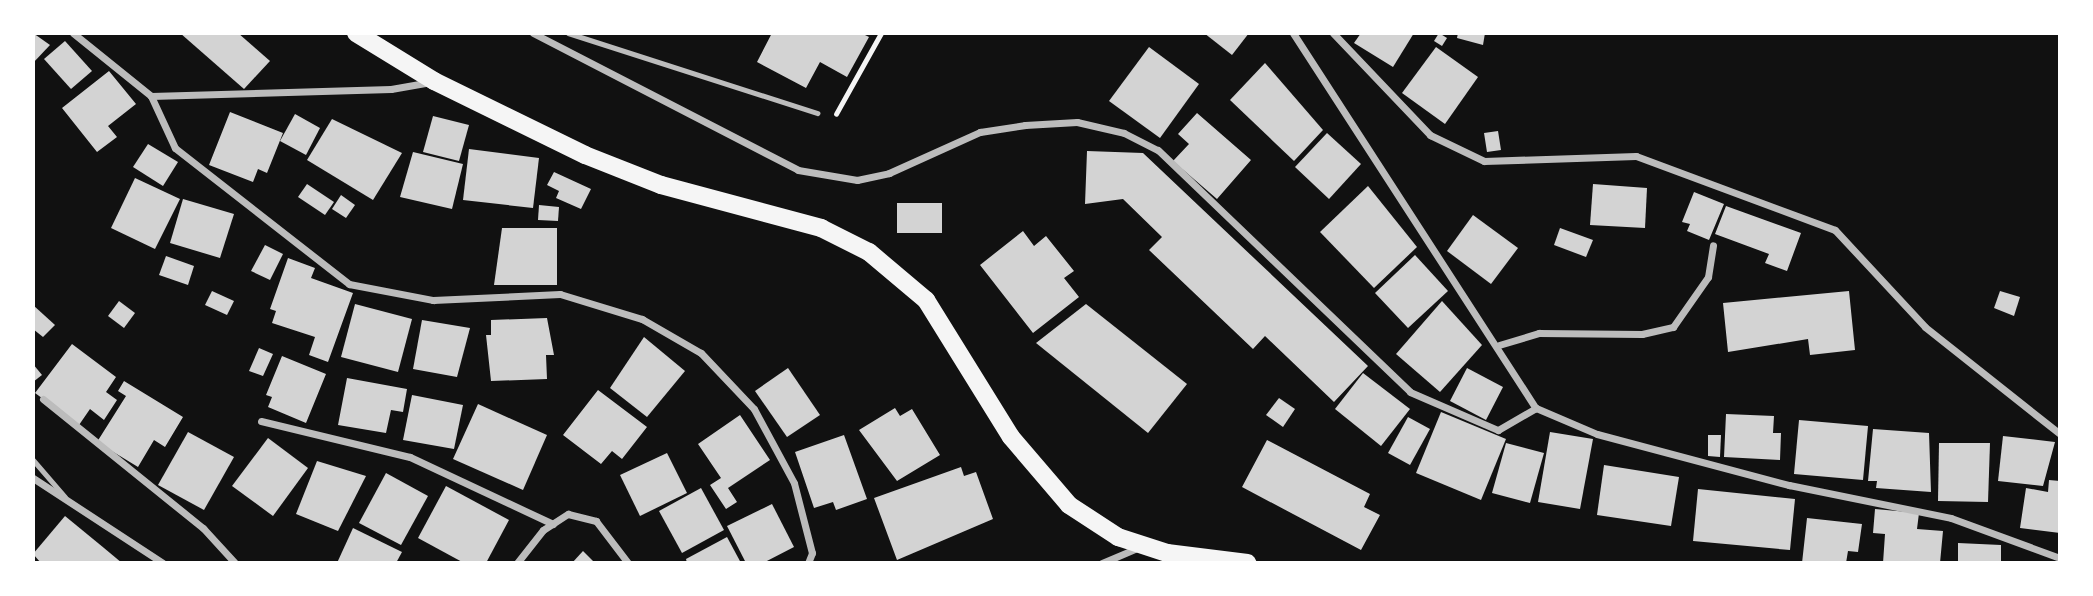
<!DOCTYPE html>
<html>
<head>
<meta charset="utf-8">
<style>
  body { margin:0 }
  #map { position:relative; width:2093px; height:596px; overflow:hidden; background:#111; font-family:Lato,sans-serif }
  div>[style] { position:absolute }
  .building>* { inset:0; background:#d3d3d3 }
  .path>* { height:4.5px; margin:-2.25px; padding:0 2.25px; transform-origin:2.25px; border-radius:2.25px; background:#f5f5f5 }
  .service>* { height:5px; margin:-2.5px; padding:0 2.5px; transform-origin:2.5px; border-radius:2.5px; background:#bcbcbc }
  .minor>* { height:7px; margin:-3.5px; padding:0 3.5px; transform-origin:3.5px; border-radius:3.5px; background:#bcbcbc }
  .primary>* { height:18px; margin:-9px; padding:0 9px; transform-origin:9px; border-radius:9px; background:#f5f5f5 }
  span { translate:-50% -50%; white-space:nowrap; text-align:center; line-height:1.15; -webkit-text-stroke:5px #fff; paint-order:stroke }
  .frame { position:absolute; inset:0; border:35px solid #fff; pointer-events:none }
</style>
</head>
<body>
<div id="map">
  <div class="building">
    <i style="clip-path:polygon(33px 33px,50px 45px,33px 63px)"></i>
    <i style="clip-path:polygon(180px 33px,238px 33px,270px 61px,244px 89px)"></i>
    <i style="clip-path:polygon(772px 33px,861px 33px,869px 37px,847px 77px,820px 62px,806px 88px,757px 62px)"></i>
    <i style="clip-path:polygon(1204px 33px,1249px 33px,1232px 55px)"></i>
    <i style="clip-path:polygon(1361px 33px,1414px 33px,1393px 67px,1354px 43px)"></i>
    <i style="clip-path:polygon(1439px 33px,1447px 38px,1442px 46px,1434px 41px)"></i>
    <i style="clip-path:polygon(1458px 33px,1485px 33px,1483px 45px,1457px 38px)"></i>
    <i style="clip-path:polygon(65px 41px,92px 71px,71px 89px,44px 59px)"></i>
    <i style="clip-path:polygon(1149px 47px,1199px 84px,1160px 138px,1109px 101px)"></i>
    <i style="clip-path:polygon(1436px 47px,1478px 77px,1445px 124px,1402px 93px)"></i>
    <i style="clip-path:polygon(1265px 63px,1323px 130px,1294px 161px,1230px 100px)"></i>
    <i style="clip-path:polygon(109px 71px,136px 104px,108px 126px,117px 137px,97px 152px,62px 108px)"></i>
    <i style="clip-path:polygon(230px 112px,283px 133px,267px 173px,258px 169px,253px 182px,209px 165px)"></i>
    <i style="clip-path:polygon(1197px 113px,1251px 160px,1217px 199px,1173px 161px,1189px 144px,1178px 134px)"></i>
    <i style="clip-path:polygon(295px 114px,320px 128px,306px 155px,280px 141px)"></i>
    <i style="clip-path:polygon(433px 116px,469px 125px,459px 161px,423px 152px)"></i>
    <i style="clip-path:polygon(332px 119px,402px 153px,373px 200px,307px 160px)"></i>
    <i style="clip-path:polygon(1498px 131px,1501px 150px,1487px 152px,1484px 133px)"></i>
    <i style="clip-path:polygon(1327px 133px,1361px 164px,1329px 199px,1295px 167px)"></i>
    <i style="clip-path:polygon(148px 144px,178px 162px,163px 186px,133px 167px)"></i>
    <i style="clip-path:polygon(469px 149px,539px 158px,533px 208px,463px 200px)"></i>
    <i style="clip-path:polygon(1087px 151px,1143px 153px,1368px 366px,1334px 402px,1265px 336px,1253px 349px,1149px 250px,1162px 237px,1123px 199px,1085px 204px)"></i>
    <i style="clip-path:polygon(413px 152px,463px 164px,452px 209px,400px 197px)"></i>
    <i style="clip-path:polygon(554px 172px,591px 189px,581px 209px,556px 198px,559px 191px,547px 185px)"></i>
    <i style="clip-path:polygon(135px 178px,180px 199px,155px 249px,111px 228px)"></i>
    <i style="clip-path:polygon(307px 184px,334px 202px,325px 215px,298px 197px)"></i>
    <i style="clip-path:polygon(1593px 184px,1647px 188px,1645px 228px,1590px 225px)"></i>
    <i style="clip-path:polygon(1368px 186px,1417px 247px,1374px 288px,1320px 232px)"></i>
    <i style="clip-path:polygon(1694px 192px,1724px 204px,1709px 240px,1687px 231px,1690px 224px,1682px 222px)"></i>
    <i style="clip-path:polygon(341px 195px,355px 205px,346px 218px,332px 209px)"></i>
    <i style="clip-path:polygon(183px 199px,234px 214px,220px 258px,170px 243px)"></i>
    <i style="clip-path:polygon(897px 203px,942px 203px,942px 233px,897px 233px)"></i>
    <i style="clip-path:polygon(539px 205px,559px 207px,558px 221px,538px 220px)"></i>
    <i style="clip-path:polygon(1726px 206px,1801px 233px,1787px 271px,1765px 263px,1769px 254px,1715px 234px)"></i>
    <i style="clip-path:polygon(1473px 215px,1518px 248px,1491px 284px,1447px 251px)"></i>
    <i style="clip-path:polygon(502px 228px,557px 228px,557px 285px,494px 285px)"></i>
    <i style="clip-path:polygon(1560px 228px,1593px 240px,1586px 257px,1554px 245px)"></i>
    <i style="clip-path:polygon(1023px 231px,1034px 246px,1046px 236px,1074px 271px,1064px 278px,1079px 297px,1033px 333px,980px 265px)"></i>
    <i style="clip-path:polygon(265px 245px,283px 254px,270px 280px,251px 271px)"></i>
    <i style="clip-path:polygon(1415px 255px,1448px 291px,1408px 328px,1375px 293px)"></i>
    <i style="clip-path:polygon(166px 256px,194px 266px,188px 285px,159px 275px)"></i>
    <i style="clip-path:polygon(288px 258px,315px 268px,311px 278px,353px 293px,328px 362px,309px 355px,315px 337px,272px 323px,276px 311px,270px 309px)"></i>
    <i style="clip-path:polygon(212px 291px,234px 301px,227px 315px,205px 305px)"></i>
    <i style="clip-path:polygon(1849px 291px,1855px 350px,1810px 355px,1808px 339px,1728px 352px,1723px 303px)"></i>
    <i style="clip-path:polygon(2000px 291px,2020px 297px,2014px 316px,1994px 308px)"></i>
    <i style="clip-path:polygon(119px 301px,135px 313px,124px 328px,108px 316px)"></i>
    <i style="clip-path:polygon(1442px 301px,1482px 345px,1440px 392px,1396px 354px)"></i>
    <i style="clip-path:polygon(355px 304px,412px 319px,398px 372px,341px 357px)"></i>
    <i style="clip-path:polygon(1086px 304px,1187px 384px,1148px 433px,1036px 343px)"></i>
    <i style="clip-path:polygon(33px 305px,55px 325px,43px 337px,33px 329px)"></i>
    <i style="clip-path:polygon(547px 318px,554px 355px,546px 355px,547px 379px,491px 381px,486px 335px,491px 335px,491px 320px)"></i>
    <i style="clip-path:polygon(422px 320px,470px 328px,457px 377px,413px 369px)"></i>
    <i style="clip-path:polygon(644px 337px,685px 371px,647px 417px,610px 388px)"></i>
    <i style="clip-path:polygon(72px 344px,116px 377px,106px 392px,117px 400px,104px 420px,90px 409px,79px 425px,35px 393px)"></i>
    <i style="clip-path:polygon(259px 348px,273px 354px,263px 376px,249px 371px)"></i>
    <i style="clip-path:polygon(282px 356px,326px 374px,306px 423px,268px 407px,272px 397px,266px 395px)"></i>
    <i style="clip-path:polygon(33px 364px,42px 375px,33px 382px)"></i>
    <i style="clip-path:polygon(788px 368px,820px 415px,787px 437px,755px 391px)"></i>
    <i style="clip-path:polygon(1467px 368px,1503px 387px,1486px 420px,1450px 401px)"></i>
    <i style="clip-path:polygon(1363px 373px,1410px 409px,1381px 446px,1335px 409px)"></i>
    <i style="clip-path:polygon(347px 378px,407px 389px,403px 412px,391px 410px,386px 433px,338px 425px)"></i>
    <i style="clip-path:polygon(124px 381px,183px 417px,165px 447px,154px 440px,138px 467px,97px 442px,126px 396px,118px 391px)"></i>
    <i style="clip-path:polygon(598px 390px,647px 427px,622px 459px,612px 451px,601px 464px,563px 435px)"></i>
    <i style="clip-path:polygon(412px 395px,463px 405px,454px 449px,403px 440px)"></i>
    <i style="clip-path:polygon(1279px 398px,1295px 409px,1283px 427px,1266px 415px)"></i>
    <i style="clip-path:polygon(478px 404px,547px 435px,523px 490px,453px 459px)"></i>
    <i style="clip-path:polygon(895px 408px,900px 416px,912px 409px,940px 455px,897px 481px,859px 430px)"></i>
    <i style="clip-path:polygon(1441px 412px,1506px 439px,1481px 500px,1416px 473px)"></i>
    <i style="clip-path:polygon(1726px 414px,1774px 416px,1773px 433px,1781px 433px,1780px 460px,1724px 457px)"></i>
    <i style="clip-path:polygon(740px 415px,770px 460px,728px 488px,737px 502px,726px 509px,710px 485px,721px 478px,698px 444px)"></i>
    <i style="clip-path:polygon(1408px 417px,1430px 429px,1410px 465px,1388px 453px)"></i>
    <i style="clip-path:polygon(1799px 420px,1868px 426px,1863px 480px,1794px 474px)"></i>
    <i style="clip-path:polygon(1873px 429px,1929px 433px,1931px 492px,1876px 488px,1877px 481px,1868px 481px)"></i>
    <i style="clip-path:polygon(188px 432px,234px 457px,204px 510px,158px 485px)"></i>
    <i style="clip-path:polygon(1550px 432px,1593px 439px,1580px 509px,1538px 502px)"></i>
    <i style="clip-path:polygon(844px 435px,867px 499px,836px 510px,833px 502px,814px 508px,795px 452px)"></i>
    <i style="clip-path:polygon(1708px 435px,1721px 435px,1720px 457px,1708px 456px)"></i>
    <i style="clip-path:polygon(2003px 436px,2055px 442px,2043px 486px,1998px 481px)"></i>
    <i style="clip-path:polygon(268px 438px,308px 468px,273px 516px,232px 486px)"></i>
    <i style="clip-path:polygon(1267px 440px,1370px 494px,1364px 507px,1380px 515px,1361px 550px,1242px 487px)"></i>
    <i style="clip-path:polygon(1506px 443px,1544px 453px,1530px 503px,1492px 493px)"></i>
    <i style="clip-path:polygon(1939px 443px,1990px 443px,1988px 502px,1938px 501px)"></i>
    <i style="clip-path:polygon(667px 453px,687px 493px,640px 516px,620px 475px)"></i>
    <i style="clip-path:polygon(317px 461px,366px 476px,338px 531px,296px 514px)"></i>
    <i style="clip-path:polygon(1604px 465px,1679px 477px,1671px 526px,1597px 515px)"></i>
    <i style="clip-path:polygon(961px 467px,964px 476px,976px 472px,993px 519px,897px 560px,874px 498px)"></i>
    <i style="clip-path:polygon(386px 473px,428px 496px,401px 545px,359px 523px)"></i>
    <i style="clip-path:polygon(2049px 480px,2060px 481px,2060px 533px,2020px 528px,2026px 488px,2048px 492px)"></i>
    <i style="clip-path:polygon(446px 486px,509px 520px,486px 563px,464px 563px,418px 538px)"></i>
    <i style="clip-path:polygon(701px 488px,724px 530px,682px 553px,659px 511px)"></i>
    <i style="clip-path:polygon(1698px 489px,1795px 499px,1790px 550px,1693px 541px)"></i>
    <i style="clip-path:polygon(772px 504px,794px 547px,763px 563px,746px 563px,727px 526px)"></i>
    <i style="clip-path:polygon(1875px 509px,1919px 513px,1917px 529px,1943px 531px,1940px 563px,1883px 563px,1885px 534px,1873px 533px)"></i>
    <i style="clip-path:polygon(65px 516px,104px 548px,122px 563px,41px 563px,33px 554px)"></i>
    <i style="clip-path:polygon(1807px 518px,1862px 524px,1858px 552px,1848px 551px,1846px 563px,1802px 563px)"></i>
    <i style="clip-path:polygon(353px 528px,402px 552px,396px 563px,337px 563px)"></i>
    <i style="clip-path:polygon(727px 537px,741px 563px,687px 563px,686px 559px)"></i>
    <i style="clip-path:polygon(1958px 543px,2001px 545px,2001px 563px,1958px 563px)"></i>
    <i style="clip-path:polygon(583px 551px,595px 563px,572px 563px)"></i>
  </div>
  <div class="path">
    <i style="left:836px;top:114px;width:93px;rotate:-60.9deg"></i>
  </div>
  <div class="service">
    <i style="left:568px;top:33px;width:262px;rotate:17.8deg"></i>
    <i style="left:33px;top:460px;width:49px;rotate:49.1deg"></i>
  </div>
  <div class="minor">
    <i style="left:73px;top:33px;width:100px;rotate:38.9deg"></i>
    <i style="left:151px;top:96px;width:57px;rotate:65.2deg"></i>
    <i style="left:175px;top:148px;width:221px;rotate:38deg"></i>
    <i style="left:349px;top:284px;width:86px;rotate:10.8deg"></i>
    <i style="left:433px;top:300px;width:127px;rotate:-2.7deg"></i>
    <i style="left:560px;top:294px;width:86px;rotate:17deg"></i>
    <i style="left:642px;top:319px;width:68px;rotate:30deg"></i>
    <i style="left:701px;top:353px;width:77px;rotate:46.6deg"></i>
    <i style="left:754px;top:409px;width:84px;rotate:61.6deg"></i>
    <i style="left:794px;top:483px;width:72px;rotate:75.6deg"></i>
    <i style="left:812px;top:553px;width:11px;rotate:112deg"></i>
    <i style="left:533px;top:33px;width:298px;rotate:27.3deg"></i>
    <i style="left:798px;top:170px;width:60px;rotate:9.6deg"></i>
    <i style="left:857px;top:180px;width:33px;rotate:-12deg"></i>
    <i style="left:889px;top:173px;width:100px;rotate:-24.3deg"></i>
    <i style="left:980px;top:132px;width:46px;rotate:-8.8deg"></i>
    <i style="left:1025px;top:125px;width:52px;rotate:-3.3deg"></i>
    <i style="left:1077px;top:122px;width:48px;rotate:13.2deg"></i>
    <i style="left:1124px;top:133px;width:38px;rotate:27deg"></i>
    <i style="left:1158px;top:150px;width:349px;rotate:43.8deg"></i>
    <i style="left:1410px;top:392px;width:96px;rotate:23.4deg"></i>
    <i style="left:1498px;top:430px;width:44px;rotate:-30.1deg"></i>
    <i style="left:1293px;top:33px;width:447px;rotate:57.1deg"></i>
    <i style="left:1536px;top:408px;width:66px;rotate:23.1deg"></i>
    <i style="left:1597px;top:434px;width:199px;rotate:14.9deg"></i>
    <i style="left:1789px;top:485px;width:165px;rotate:11.5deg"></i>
    <i style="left:1951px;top:518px;width:116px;rotate:20.2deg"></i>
    <i style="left:1333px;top:33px;width:141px;rotate:46.4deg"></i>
    <i style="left:1430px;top:135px;width:60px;rotate:25.7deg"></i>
    <i style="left:1484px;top:161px;width:152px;rotate:-1.9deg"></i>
    <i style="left:1636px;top:156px;width:212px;rotate:20.4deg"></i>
    <i style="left:1835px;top:230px;width:132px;rotate:47.1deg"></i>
    <i style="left:1925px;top:327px;width:172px;rotate:38.4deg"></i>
    <i style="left:151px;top:96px;width:240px;rotate:-1.7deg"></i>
    <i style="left:391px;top:89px;width:39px;rotate:-10deg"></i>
    <i style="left:1499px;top:345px;width:42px;rotate:-16.7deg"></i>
    <i style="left:1539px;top:333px;width:103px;rotate:0.6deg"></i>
    <i style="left:1642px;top:334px;width:32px;rotate:-13deg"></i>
    <i style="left:1673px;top:327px;width:61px;rotate:-55deg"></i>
    <i style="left:1708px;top:277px;width:32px;rotate:-81deg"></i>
    <i style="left:43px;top:399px;width:206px;rotate:38.9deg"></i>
    <i style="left:203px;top:528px;width:47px;rotate:47.6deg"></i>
    <i style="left:261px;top:421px;width:153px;rotate:13.6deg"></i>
    <i style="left:410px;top:457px;width:158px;rotate:25.1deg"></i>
    <i style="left:33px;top:478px;width:155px;rotate:33.2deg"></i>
    <i style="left:517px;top:563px;width:42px;rotate:-51.8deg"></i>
    <i style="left:543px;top:530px;width:30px;rotate:-33deg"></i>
    <i style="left:568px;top:514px;width:29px;rotate:14deg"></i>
    <i style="left:596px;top:521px;width:53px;rotate:52.7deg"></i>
    <i style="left:1102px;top:563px;width:38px;rotate:-23deg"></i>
  </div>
  <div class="primary">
    <i style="left:356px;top:33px;width:92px;rotate:31.6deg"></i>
    <i style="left:434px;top:81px;width:168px;rotate:26.1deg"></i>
    <i style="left:585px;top:155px;width:82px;rotate:21.5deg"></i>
    <i style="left:661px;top:185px;width:166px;rotate:15deg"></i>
    <i style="left:821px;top:228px;width:54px;rotate:26.6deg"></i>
    <i style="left:869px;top:252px;width:75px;rotate:40.1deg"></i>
    <i style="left:926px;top:300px;width:161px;rotate:58.2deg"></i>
    <i style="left:1011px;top:437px;width:89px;rotate:49.5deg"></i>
    <i style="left:1069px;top:505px;width:59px;rotate:33.1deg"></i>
    <i style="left:1118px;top:537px;width:52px;rotate:18.1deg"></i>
    <i style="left:1167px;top:553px;width:81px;rotate:7.1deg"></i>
  </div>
  <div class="frame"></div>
</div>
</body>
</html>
